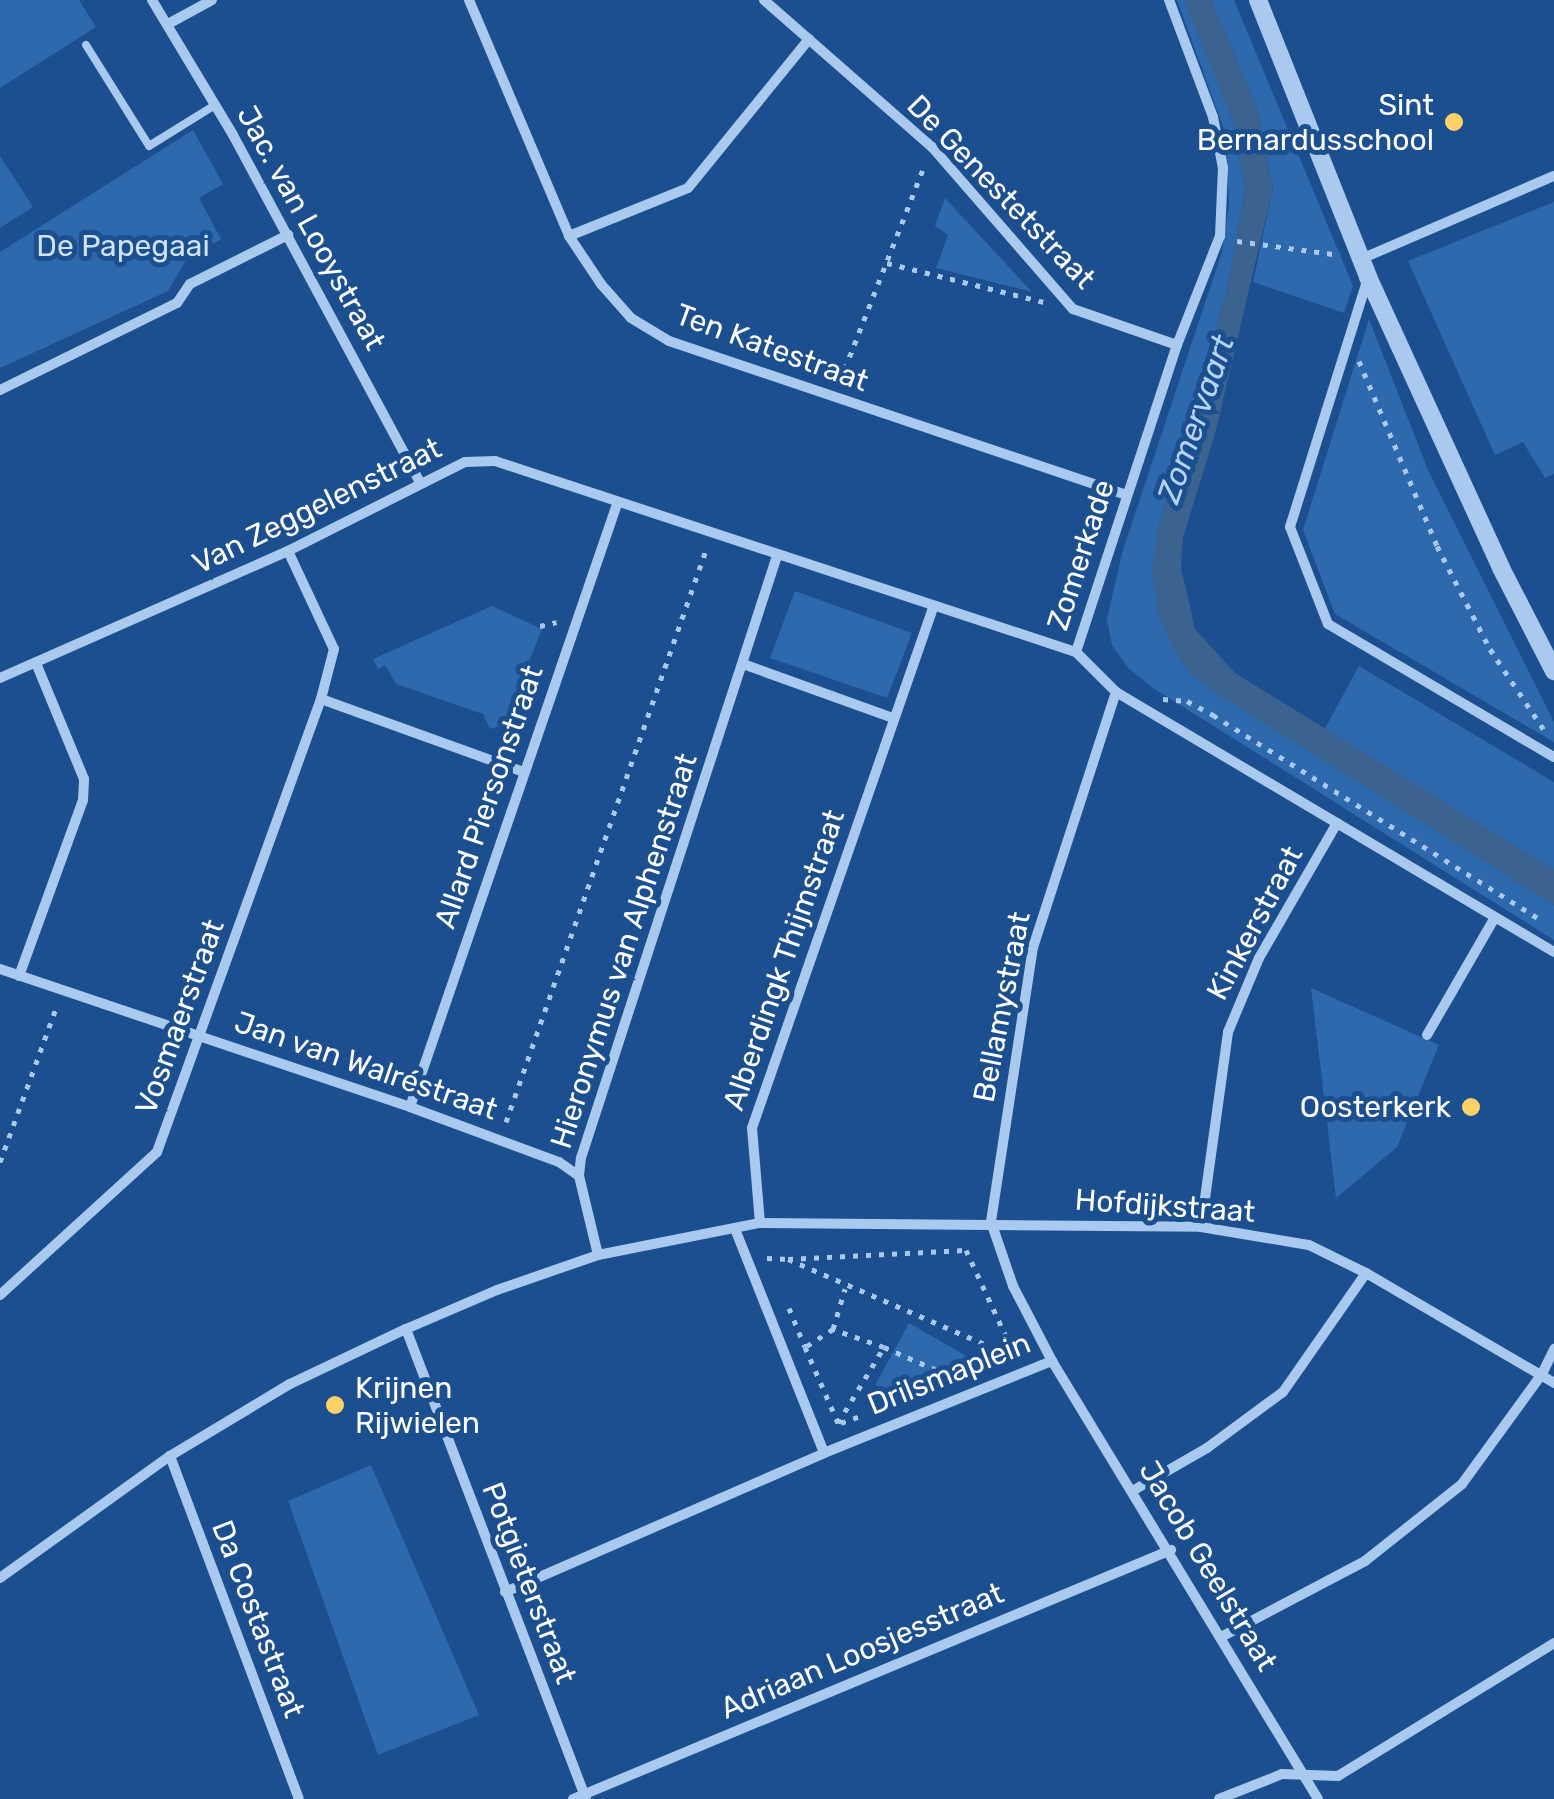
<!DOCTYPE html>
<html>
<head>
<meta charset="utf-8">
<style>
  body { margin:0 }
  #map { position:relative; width:1554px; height:1799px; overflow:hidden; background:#1b4f8f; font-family:Rubik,sans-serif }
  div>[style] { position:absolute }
  .green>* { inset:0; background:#2e69ad }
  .water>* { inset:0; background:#3c6290 }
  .path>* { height:5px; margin-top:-2.5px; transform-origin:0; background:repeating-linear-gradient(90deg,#a9c9ee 0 5px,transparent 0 13px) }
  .service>* { height:8px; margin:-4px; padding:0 4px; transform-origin:4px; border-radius:4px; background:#a9c9ee }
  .minor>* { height:10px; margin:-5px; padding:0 5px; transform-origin:5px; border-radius:5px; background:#a9c9ee }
  .tertiary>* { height:18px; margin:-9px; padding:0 9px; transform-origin:9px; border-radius:9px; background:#a9c9ee }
  .dots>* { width:28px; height:28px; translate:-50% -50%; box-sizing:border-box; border:5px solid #1b4f8f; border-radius:50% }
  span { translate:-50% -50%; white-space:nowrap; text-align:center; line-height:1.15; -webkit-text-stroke:10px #1b4f8f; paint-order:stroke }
  .poi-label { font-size:30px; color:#fff }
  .right { translate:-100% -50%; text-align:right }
  .left { translate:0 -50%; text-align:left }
  .street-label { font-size:30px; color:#fff }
  .park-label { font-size:30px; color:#cfe3fa }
  .water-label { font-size:32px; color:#b5d3f5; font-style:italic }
</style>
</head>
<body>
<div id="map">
  <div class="green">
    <i style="clip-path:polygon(0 0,79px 0,96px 27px,0 88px)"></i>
    <i style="clip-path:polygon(1177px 0,1184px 0,1200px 32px,1233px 121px,1245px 189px,1227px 291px,1157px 533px,1190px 674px,1554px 905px,1554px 940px,1150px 686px,1128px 668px,1112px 645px,1107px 619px,1122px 553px,1222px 252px,1229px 204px,1225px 132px)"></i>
    <i style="clip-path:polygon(1211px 0,1234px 0,1353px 286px,1344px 313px,1253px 282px,1273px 188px,1257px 108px)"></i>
    <i style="clip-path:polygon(193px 130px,223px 184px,199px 198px,221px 239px,186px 260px,168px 291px,0 368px,0 252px)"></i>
    <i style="clip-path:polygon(0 156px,33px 207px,0 228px)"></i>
    <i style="clip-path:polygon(945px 198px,1032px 292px,936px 268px,948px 235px,935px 226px)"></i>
    <i style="clip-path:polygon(1554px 202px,1554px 474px,1545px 478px,1523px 442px,1495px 455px,1408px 261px)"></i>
    <i style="clip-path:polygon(1369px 319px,1428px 470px,1554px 722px,1554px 742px,1335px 614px,1303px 530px)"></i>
    <i style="clip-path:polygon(795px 591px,912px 633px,887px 698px,770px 658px)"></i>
    <i style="clip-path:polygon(492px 606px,542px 629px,504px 725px,490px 729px,483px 714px,396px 684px,385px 665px,378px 669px,373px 659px)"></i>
    <i style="clip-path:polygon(1359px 666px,1554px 782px,1554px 870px,1324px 730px)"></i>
    <i style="clip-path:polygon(1311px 988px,1439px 1045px,1397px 1147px,1336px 1198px)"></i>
    <i style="clip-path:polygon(909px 1323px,984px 1366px,903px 1396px,875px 1385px)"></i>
    <i style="clip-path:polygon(371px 1465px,479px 1715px,378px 1755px,288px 1501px)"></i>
  </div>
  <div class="water">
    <i style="clip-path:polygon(1184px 0,1211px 0,1257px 108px,1273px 188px,1216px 430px,1183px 538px,1181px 568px,1195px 629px,1235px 673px,1554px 870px,1554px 905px,1219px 695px,1190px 674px,1174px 651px,1159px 615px,1152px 572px,1157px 533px,1227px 291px,1245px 189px,1233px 121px)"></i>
  </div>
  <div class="path">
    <i style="left:1237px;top:241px;width:104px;rotate:7.7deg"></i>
    <i style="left:887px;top:263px;width:162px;rotate:14deg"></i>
    <i style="left:1359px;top:361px;width:201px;rotate:67.1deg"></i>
    <i style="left:1437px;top:546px;width:116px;rotate:62.8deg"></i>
    <i style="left:1490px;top:649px;width:97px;rotate:56.3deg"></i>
    <i style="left:840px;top:381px;width:233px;rotate:-68.6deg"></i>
    <i style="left:540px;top:626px;width:17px;rotate:-13deg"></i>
    <i style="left:1163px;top:699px;width:24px;rotate:5deg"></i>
    <i style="left:1187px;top:701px;width:30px;rotate:28deg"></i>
    <i style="left:1213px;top:715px;width:385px;rotate:32deg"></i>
    <i style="left:506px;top:1122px;width:609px;rotate:-70.73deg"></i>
    <i style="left:0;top:1162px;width:167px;rotate:-70deg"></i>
    <i style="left:767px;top:1258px;width:21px;rotate:3deg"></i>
    <i style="left:788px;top:1259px;width:247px;rotate:23.4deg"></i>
    <i style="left:788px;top:1259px;width:178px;rotate:-2.9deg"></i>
    <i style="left:966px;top:1250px;width:119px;rotate:65.2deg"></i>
    <i style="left:789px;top:1308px;width:42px;rotate:67.7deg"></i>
    <i style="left:805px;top:1347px;width:83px;rotate:66.5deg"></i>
    <i style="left:838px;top:1423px;width:89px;rotate:-58.8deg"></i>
    <i style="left:884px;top:1347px;width:54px;rotate:-160.6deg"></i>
    <i style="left:833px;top:1329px;width:33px;rotate:147deg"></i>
    <i style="left:833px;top:1329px;width:42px;rotate:-73.3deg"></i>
    <i style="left:884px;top:1347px;width:80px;rotate:23.7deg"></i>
    <i style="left:841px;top:1423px;width:23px;rotate:-20deg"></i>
  </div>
  <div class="service">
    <i style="left:86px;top:45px;width:119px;rotate:58deg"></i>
    <i style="left:149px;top:146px;width:78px;rotate:-31.8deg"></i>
  </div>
  <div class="minor">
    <i style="left:152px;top:0;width:157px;rotate:59deg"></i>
    <i style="left:233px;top:135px;width:395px;rotate:61.7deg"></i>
    <i style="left:469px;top:0;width:256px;rotate:67deg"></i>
    <i style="left:569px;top:236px;width:58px;rotate:56.3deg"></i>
    <i style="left:601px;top:284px;width:45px;rotate:48.6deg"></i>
    <i style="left:631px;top:318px;width:44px;rotate:31.2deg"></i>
    <i style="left:669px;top:341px;width:482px;rotate:18.6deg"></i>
    <i style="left:764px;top:0;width:223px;rotate:41.2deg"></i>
    <i style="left:932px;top:147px;width:215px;rotate:49deg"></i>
    <i style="left:1073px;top:309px;width:110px;rotate:19.1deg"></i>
    <i style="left:168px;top:24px;width:50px;rotate:-28.6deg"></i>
    <i style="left:569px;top:236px;width:128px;rotate:-22deg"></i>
    <i style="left:688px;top:188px;width:192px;rotate:-50.9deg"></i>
    <i style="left:1361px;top:259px;width:210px;rotate:-23.3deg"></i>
    <i style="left:1368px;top:278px;width:261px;rotate:107.4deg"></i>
    <i style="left:1290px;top:527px;width:104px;rotate:68.6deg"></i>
    <i style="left:1328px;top:624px;width:262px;rotate:30.5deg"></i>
    <i style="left:0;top:390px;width:197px;rotate:-26.2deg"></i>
    <i style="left:177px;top:303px;width:23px;rotate:-56deg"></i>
    <i style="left:190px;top:284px;width:110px;rotate:-26.6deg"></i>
    <i style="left:288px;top:551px;width:108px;rotate:64.9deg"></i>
    <i style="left:334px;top:649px;width:52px;rotate:104.6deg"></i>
    <i style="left:321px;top:699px;width:216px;rotate:19.8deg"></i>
    <i style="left:1076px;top:652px;width:323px;rotate:-71.8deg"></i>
    <i style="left:1177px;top:345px;width:117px;rotate:-68.5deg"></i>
    <i style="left:1220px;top:236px;width:68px;rotate:-87.5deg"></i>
    <i style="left:1223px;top:168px;width:52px;rotate:-101.1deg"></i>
    <i style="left:1213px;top:117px;width:125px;rotate:-110.6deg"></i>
    <i style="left:1076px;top:652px;width:57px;rotate:45deg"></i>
    <i style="left:1116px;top:692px;width:509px;rotate:30.69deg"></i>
    <i style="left:743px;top:664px;width:159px;rotate:19.8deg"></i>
    <i style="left:0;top:678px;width:315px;rotate:-23.8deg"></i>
    <i style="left:288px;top:551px;width:198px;rotate:-26.7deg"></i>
    <i style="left:465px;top:462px;width:30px;rotate:-2deg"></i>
    <i style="left:495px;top:461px;width:612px;rotate:18.2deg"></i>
    <i style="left:1116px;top:692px;width:268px;rotate:108deg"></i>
    <i style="left:1033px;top:947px;width:278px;rotate:98.7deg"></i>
    <i style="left:991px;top:1222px;width:68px;rotate:71deg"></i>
    <i style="left:1013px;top:1286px;width:85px;rotate:62.5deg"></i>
    <i style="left:1052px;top:1361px;width:512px;rotate:58.73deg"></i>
    <i style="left:0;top:969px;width:433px;rotate:18.6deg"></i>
    <i style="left:410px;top:1107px;width:159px;rotate:20.3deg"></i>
    <i style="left:559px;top:1162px;width:24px;rotate:35deg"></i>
    <i style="left:19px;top:976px;width:187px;rotate:-70deg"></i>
    <i style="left:83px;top:800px;width:21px;rotate:-87deg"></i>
    <i style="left:84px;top:779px;width:126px;rotate:-112.5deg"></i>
    <i style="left:1427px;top:1035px;width:136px;rotate:-60deg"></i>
    <i style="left:410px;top:1107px;width:638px;rotate:-71.05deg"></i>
    <i style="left:760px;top:1223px;width:95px;rotate:-94.8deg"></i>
    <i style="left:752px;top:1128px;width:551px;rotate:-70.81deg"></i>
    <i style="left:1201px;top:1227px;width:197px;rotate:-82.1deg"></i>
    <i style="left:1228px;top:1032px;width:80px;rotate:-67.3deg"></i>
    <i style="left:1259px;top:958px;width:156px;rotate:-60deg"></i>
    <i style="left:735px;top:1229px;width:241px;rotate:68.3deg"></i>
    <i style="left:824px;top:1453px;width:246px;rotate:-22deg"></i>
    <i style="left:598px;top:1255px;width:81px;rotate:-103.5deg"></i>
    <i style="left:579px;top:1176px;width:18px;rotate:-84deg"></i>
    <i style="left:581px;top:1158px;width:633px;rotate:-71.97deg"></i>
    <i style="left:0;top:1295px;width:212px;rotate:-42.3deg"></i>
    <i style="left:157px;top:1152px;width:482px;rotate:-70.1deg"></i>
    <i style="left:406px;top:1329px;width:503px;rotate:69.04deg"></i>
    <i style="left:170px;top:1456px;width:366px;rotate:69.4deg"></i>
    <i style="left:1134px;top:1490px;width:84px;rotate:-29.9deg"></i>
    <i style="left:1207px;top:1448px;width:94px;rotate:-36.4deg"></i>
    <i style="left:1283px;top:1392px;width:145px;rotate:-55.1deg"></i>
    <i style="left:0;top:1578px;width:209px;rotate:-35.7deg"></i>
    <i style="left:170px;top:1456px;width:140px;rotate:-31deg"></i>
    <i style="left:290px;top:1384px;width:128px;rotate:-25.4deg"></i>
    <i style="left:406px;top:1329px;width:99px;rotate:-23.2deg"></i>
    <i style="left:497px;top:1290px;width:107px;rotate:-19.1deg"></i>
    <i style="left:598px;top:1255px;width:165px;rotate:-11.2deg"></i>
    <i style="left:760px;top:1223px;width:441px;rotate:0.5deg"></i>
    <i style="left:1201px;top:1227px;width:109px;rotate:9.5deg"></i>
    <i style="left:1309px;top:1245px;width:64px;rotate:26.2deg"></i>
    <i style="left:1366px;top:1273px;width:218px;rotate:30.3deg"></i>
    <i style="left:505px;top:1592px;width:348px;rotate:-23.5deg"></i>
    <i style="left:1221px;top:1637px;width:163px;rotate:-27.8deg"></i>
    <i style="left:1365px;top:1561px;width:124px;rotate:-38.4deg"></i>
    <i style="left:1462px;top:1484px;width:136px;rotate:-54deg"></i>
    <i style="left:1542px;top:1374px;width:28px;rotate:-64deg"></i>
    <i style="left:573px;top:1799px;width:648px;rotate:-22.61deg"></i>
    <i style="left:1219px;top:1799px;width:68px;rotate:-21.6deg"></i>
    <i style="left:1282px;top:1774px;width:56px;rotate:2deg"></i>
    <i style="left:1338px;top:1776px;width:254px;rotate:-31.6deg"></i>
  </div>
  <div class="tertiary">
    <i style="left:1258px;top:0;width:298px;rotate:68.3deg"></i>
    <i style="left:1368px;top:277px;width:320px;rotate:65.4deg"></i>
    <i style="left:1501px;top:568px;width:116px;rotate:62.8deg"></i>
  </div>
  <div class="dots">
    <i style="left:1454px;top:122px;background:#ffd166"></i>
    <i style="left:1471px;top:1107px;background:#ffd166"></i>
    <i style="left:335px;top:1405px;background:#ffd166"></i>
  </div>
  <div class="poi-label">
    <span class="right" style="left:1434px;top:122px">Sint<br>Bernardusschool</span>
    <span class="right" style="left:1451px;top:1107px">Oosterkerk</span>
    <span class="left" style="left:355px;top:1405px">Krijnen<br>Rijwielen</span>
  </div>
  <div class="street-label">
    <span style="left:1001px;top:192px;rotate:46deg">De Genestetstraat</span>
    <span style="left:311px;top:228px;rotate:61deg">Jac. van Looystraat</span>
    <span style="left:772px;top:348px;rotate:20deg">Ten Katestraat</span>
    <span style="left:317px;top:506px;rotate:-26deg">Van Zeggelenstraat</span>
    <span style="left:1081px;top:555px;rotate:-72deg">Zomerkade</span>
    <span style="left:489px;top:797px;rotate:-71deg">Allard Piersonstraat</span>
    <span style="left:1255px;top:923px;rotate:-62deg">Kinkerstraat</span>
    <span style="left:624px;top:951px;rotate:-72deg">Hieronymus van Alphenstraat</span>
    <span style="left:784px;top:960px;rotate:-71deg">Alberdingk Thijmstraat</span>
    <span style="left:1002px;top:1007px;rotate:-79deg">Bellamystraat</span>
    <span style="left:180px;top:1017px;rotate:-70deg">Vosmaerstraat</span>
    <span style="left:366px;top:1066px;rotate:19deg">Jan van Walréstraat</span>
    <span style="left:1165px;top:1206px;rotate:4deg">Hofdijkstraat</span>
    <span style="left:949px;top:1374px;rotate:-22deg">Drilsmaplein</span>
    <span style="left:1208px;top:1566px;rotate:59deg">Jacob Geelstraat</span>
    <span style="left:529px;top:1583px;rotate:69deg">Potgieterstraat</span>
    <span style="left:258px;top:1619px;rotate:69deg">Da Costastraat</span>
    <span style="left:862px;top:1651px;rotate:-23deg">Adriaan Loosjesstraat</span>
  </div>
  <div class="park-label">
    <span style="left:123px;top:246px">De Papegaai</span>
  </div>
  <div class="water-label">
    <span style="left:1196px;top:419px;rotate:-71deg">Zomervaart</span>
  </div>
</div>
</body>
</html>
